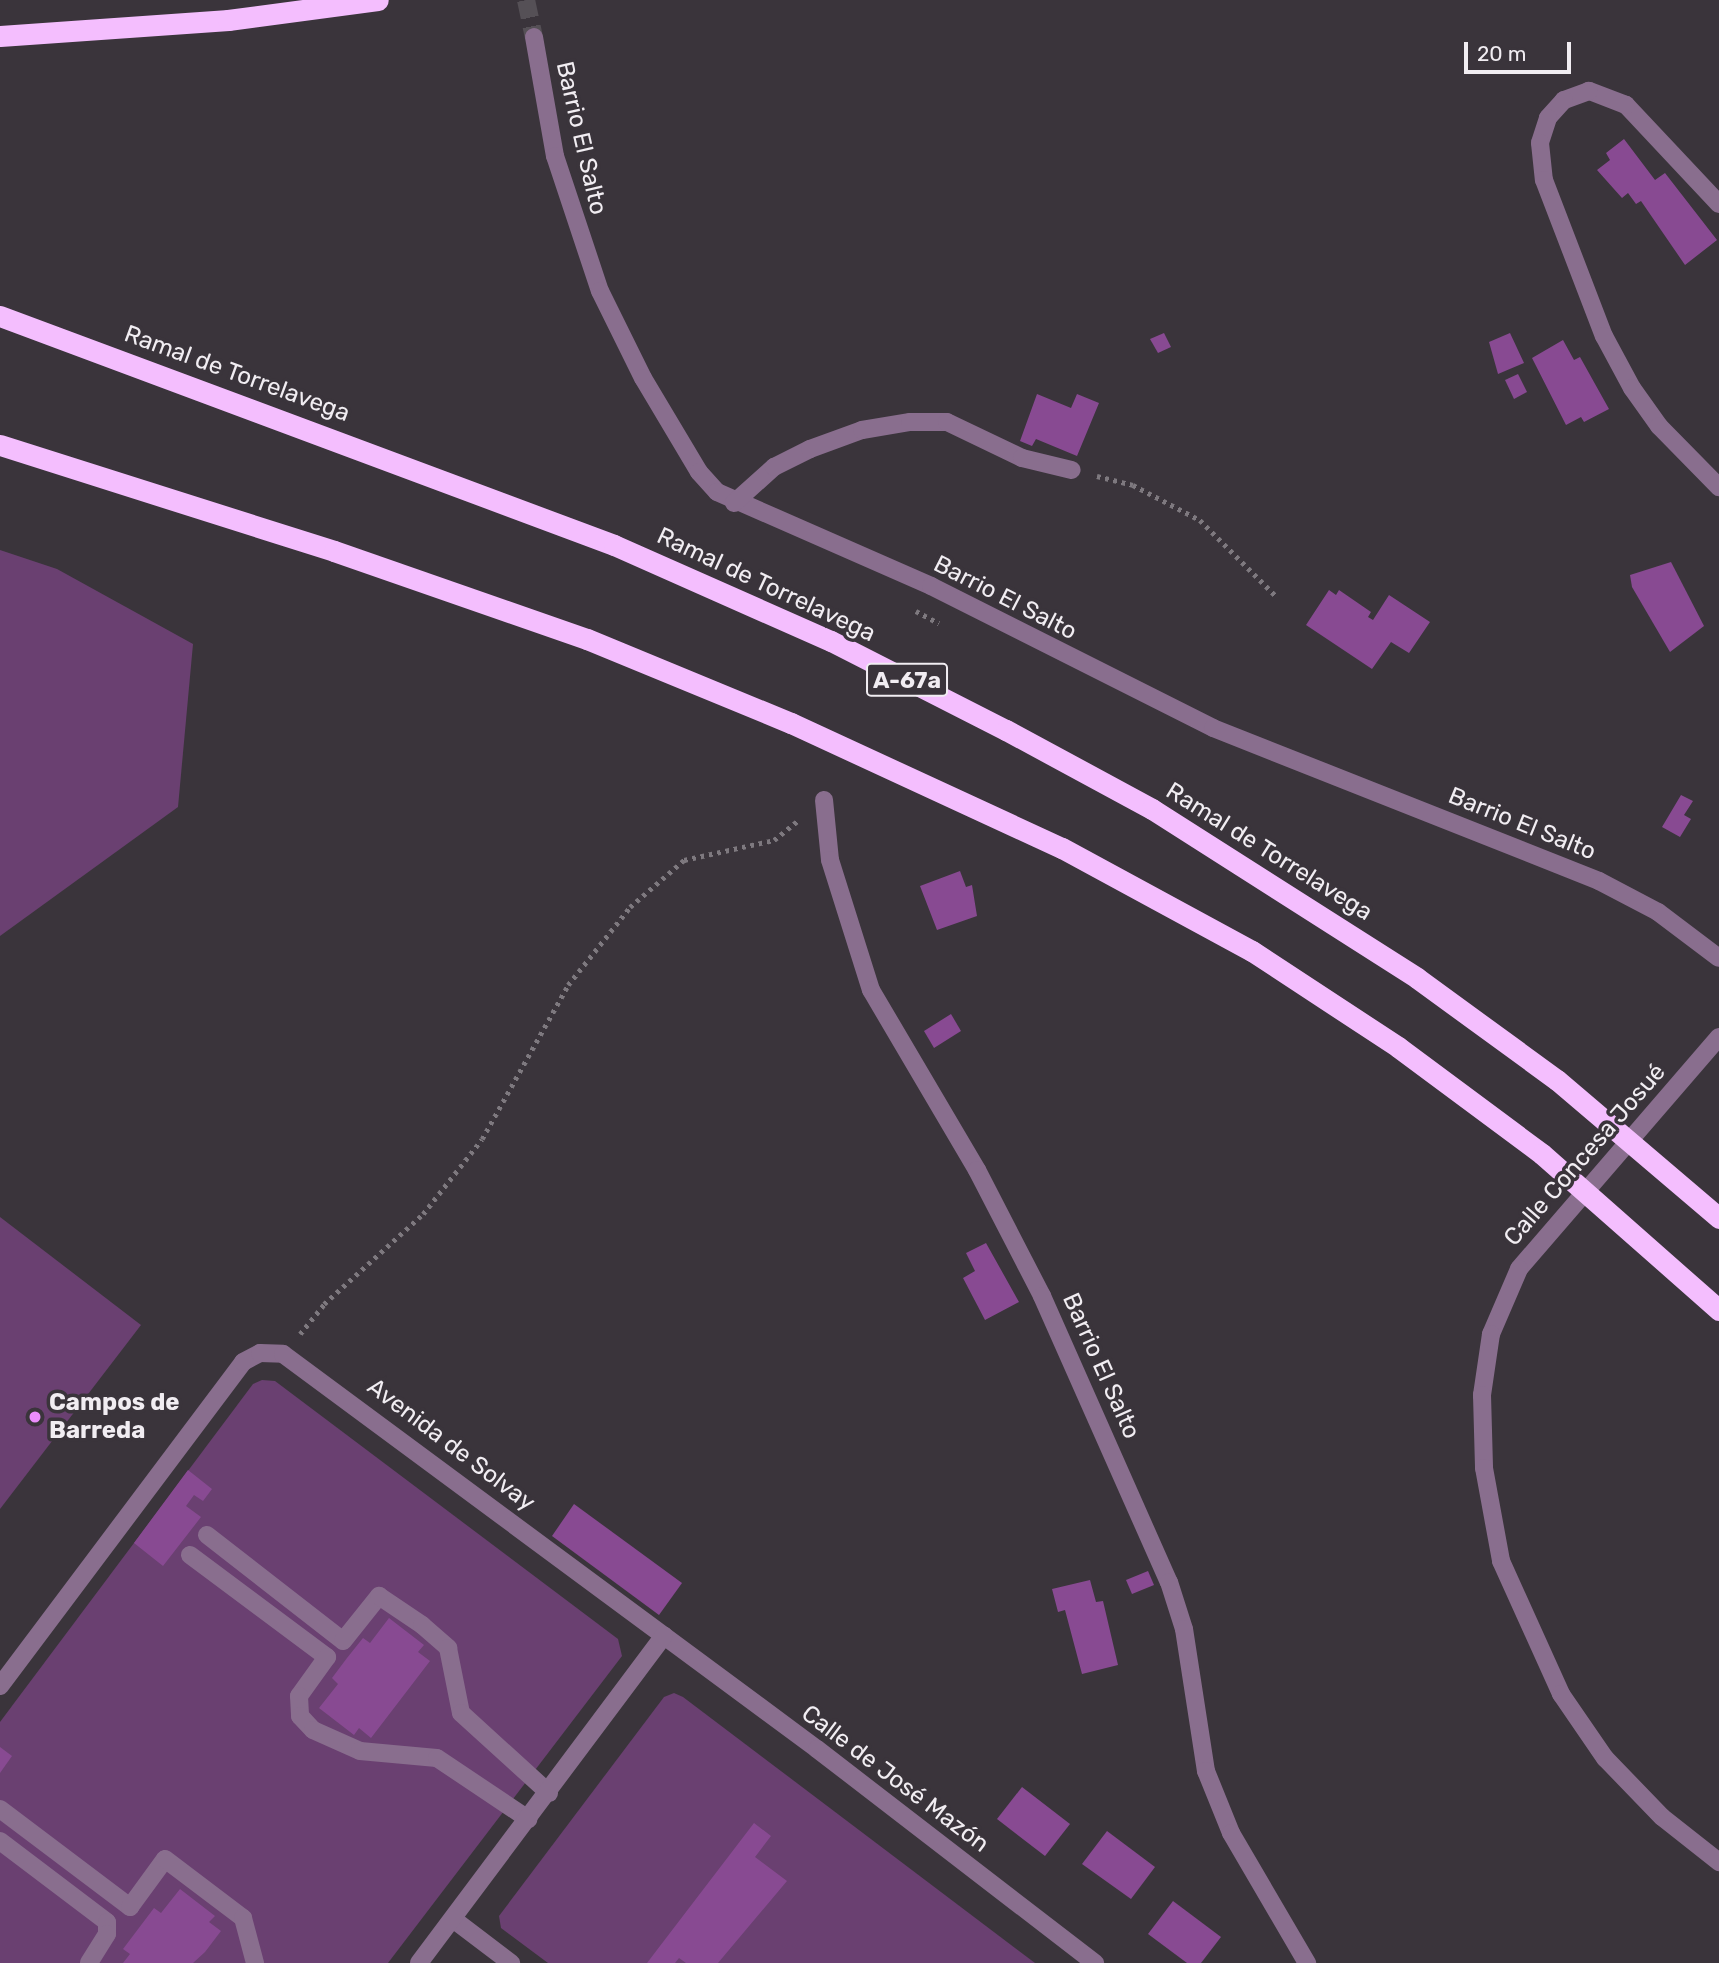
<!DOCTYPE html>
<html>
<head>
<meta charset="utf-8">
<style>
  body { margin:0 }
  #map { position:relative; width:1719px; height:1963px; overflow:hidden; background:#3a343b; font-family:Rubik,sans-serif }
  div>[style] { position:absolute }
  .green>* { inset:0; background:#6a4071 }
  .building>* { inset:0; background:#884a92 }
  .minor-tunnel>* { height:18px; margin-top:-9px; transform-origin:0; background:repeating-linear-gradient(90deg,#555056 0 18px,transparent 0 27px) }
  .path>* { height:4.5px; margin-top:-2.25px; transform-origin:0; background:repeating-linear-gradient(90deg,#7e797f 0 3.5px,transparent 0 8.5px) }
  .minor>* { height:18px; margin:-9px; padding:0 9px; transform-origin:9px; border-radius:9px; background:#896e8e }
  .highway>* { height:21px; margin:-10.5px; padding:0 10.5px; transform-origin:10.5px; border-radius:10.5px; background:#f4befe }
  .dots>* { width:19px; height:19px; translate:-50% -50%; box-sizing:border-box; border:4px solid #3a343b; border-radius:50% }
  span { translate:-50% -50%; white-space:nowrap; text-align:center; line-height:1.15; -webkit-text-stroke:7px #3a343b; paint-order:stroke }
  .shield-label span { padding:2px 5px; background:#3a343b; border:2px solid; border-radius:5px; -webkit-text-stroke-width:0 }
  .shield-label { font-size:23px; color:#f1edf2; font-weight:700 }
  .street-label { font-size:24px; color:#f1edf2 }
  .poi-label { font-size:24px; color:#f1edf2; font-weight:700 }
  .left { translate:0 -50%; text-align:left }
  .scale { position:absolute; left:1464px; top:42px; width:107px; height:32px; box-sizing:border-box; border:4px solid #f1edf2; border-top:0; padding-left:9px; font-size:21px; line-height:24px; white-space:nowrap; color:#f1edf2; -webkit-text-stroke:5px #3a343b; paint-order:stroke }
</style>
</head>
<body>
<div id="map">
  <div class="green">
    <i style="clip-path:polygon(0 550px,57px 569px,193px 644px,178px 807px,0 936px)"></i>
    <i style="clip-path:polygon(0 1217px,141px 1325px,0 1509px)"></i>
    <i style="clip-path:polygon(262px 1380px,275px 1381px,618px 1639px,622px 1656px,388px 1963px,0 1963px,0 1722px,253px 1384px)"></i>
    <i style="clip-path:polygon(674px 1693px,683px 1697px,1035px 1963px,548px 1963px,501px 1928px,499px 1916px,664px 1697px)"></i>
  </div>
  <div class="building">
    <i style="clip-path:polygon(1624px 139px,1655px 180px,1665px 173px,1717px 240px,1685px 265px,1641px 201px,1636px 204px,1628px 193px,1622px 198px,1597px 170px,1610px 160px,1606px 153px)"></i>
    <i style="clip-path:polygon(1164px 333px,1171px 347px,1158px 353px,1150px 339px)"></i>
    <i style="clip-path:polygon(1510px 333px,1524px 363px,1498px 374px,1489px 342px)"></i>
    <i style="clip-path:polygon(1563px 340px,1574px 360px,1580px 357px,1609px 409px,1584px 422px,1581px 417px,1566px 425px,1532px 358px)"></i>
    <i style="clip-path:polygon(1518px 374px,1527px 392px,1514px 399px,1505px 380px)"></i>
    <i style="clip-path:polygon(1037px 394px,1071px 408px,1077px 394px,1099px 403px,1077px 456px,1036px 439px,1032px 446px,1020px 441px)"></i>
    <i style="clip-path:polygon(1671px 562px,1704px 626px,1670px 652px,1632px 587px,1630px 575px)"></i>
    <i style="clip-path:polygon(1329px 590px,1336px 595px,1339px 590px,1371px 612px,1368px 617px,1373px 620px,1389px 595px,1430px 622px,1409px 653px,1391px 642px,1372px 669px,1306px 625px)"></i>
    <i style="clip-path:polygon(1681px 795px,1693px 801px,1684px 815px,1691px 819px,1680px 837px,1662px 827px)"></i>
    <i style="clip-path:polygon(960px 871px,966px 887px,972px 885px,977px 916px,937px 930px,920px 886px)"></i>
    <i style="clip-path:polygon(951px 1014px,961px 1031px,934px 1048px,924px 1031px)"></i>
    <i style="clip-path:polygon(986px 1243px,1019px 1302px,985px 1320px,963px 1278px,975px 1271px,966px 1253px)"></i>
    <i style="clip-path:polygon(188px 1470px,212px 1489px,203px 1501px,194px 1495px,186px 1506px,201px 1517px,163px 1566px,134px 1543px)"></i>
    <i style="clip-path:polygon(574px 1504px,682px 1583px,659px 1615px,552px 1536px)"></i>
    <i style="clip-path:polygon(1148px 1571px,1154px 1585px,1132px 1594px,1126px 1580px)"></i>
    <i style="clip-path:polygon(1090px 1580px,1096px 1602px,1103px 1601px,1118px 1665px,1082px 1674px,1065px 1610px,1058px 1612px,1052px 1589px)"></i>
    <i style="clip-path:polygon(389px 1618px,424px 1645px,418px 1652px,430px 1661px,371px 1738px,359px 1728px,354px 1735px,319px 1708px,338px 1684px,332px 1678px,347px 1658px,363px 1638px,370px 1643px)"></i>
    <i style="clip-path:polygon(0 1747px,12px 1756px,0 1773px)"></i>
    <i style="clip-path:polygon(1022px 1787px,1070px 1824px,1045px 1856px,997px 1819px)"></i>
    <i style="clip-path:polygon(754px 1823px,771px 1836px,755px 1857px,787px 1881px,718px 1963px,686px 1963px,679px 1958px,675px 1963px,647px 1963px)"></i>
    <i style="clip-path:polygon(1107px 1831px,1155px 1867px,1131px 1899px,1082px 1864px)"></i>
    <i style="clip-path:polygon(180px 1889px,215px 1916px,209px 1922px,221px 1931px,205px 1952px,193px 1963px,123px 1963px,130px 1954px,123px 1949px,154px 1908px,161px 1913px)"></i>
    <i style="clip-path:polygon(1173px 1901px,1221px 1937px,1201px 1963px,1187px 1963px,1148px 1934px)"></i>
  </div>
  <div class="minor-tunnel">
    <i style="left:526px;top:0;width:38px;rotate:78deg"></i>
  </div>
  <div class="path">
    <i style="left:1097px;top:476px;width:37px;rotate:14deg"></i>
    <i style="left:1133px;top:485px;width:76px;rotate:27.6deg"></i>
    <i style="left:1200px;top:520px;width:110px;rotate:45deg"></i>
    <i style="left:916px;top:611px;width:26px;rotate:28deg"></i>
    <i style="left:300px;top:1334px;width:38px;rotate:-51deg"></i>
    <i style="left:324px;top:1304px;width:134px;rotate:-42.3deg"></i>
    <i style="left:423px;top:1214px;width:95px;rotate:-51.8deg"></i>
    <i style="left:482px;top:1139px;width:176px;rotate:-60.8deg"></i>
    <i style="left:568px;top:985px;width:100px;rotate:-51.5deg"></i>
    <i style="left:630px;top:907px;width:72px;rotate:-41deg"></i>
    <i style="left:684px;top:860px;width:92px;rotate:-12.5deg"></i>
    <i style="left:774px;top:840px;width:32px;rotate:-39deg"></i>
  </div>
  <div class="minor">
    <i style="left:534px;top:37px;width:121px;rotate:80deg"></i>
    <i style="left:555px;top:156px;width:142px;rotate:71.6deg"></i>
    <i style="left:600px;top:291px;width:97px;rotate:63.7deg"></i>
    <i style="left:643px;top:378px;width:109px;rotate:59.2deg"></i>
    <i style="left:699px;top:472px;width:27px;rotate:48deg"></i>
    <i style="left:717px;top:492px;width:234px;rotate:23.7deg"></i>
    <i style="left:931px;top:586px;width:316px;rotate:26.7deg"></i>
    <i style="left:1213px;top:728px;width:415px;rotate:21.6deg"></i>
    <i style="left:1599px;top:881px;width:67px;rotate:27.7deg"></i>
    <i style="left:1658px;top:912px;width:76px;rotate:37deg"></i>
    <i style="left:1719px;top:204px;width:136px;rotate:-133.2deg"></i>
    <i style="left:1626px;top:105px;width:40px;rotate:-159deg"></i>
    <i style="left:1589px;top:91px;width:27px;rotate:160deg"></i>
    <i style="left:1564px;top:100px;width:24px;rotate:132deg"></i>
    <i style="left:1548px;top:118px;width:26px;rotate:108deg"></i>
    <i style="left:1540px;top:143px;width:37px;rotate:84deg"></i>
    <i style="left:1544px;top:180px;width:167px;rotate:69deg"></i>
    <i style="left:1604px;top:336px;width:59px;rotate:61.7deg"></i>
    <i style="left:1632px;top:388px;width:47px;rotate:54.6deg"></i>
    <i style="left:1659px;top:426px;width:86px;rotate:45.5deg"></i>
    <i style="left:734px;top:503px;width:54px;rotate:-42deg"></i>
    <i style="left:774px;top:467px;width:40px;rotate:-26.6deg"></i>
    <i style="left:810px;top:449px;width:55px;rotate:-20.1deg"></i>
    <i style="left:862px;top:430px;width:49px;rotate:-9.5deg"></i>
    <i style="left:910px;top:422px;width:37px"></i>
    <i style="left:947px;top:422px;width:83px;rotate:25.6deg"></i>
    <i style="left:1022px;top:458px;width:51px;rotate:13.5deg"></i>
    <i style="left:824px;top:800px;width:60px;rotate:84.3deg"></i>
    <i style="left:830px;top:860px;width:136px;rotate:72.5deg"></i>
    <i style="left:871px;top:990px;width:209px;rotate:59.5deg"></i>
    <i style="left:977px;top:1170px;width:142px;rotate:62.7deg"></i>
    <i style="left:1042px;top:1296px;width:313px;rotate:66.1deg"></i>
    <i style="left:1169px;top:1582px;width:49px;rotate:72.3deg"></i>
    <i style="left:1184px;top:1629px;width:144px;rotate:81.2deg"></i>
    <i style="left:1206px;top:1771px;width:67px;rotate:68deg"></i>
    <i style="left:1231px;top:1833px;width:151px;rotate:59.7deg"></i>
    <i style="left:1719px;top:1037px;width:306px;rotate:130.8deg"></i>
    <i style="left:1519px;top:1269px;width:71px;rotate:113.3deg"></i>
    <i style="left:1491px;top:1334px;width:62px;rotate:98.4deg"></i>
    <i style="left:1482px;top:1395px;width:73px;rotate:88.4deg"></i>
    <i style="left:1484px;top:1468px;width:95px;rotate:79.6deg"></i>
    <i style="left:1501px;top:1561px;width:146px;rotate:65.7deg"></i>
    <i style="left:1561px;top:1694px;width:78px;rotate:55.5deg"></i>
    <i style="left:1605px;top:1758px;width:82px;rotate:46deg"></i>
    <i style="left:1662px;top:1817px;width:73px;rotate:38.3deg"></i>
    <i style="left:207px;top:1535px;width:172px;rotate:37.9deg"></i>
    <i style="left:343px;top:1641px;width:58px;rotate:-51.3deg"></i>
    <i style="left:379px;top:1596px;width:52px;rotate:34deg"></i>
    <i style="left:422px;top:1625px;width:35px;rotate:41deg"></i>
    <i style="left:448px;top:1648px;width:66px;rotate:78.7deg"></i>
    <i style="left:461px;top:1713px;width:119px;rotate:42.3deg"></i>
    <i style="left:190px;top:1555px;width:171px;rotate:36.7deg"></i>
    <i style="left:327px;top:1657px;width:48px;rotate:125.7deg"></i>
    <i style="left:299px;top:1696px;width:20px;rotate:87deg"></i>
    <i style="left:300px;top:1716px;width:19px;rotate:47deg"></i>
    <i style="left:313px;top:1730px;width:51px;rotate:24.1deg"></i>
    <i style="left:360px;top:1751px;width:77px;rotate:5.2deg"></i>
    <i style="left:437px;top:1758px;width:110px;rotate:33.8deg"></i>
    <i style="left:0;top:1686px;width:405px;rotate:-53.1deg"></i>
    <i style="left:243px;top:1362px;width:19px;rotate:-28deg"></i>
    <i style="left:260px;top:1353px;width:23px;rotate:2deg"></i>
    <i style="left:283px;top:1354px;width:664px;rotate:36.49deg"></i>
    <i style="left:817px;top:1749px;width:351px;rotate:37.6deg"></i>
    <i style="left:0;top:1809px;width:163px;rotate:37deg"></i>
    <i style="left:130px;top:1907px;width:59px;rotate:-53.9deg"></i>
    <i style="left:165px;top:1859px;width:98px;rotate:37.1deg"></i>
    <i style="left:243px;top:1918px;width:47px;rotate:75.1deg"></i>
    <i style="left:0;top:1841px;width:134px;rotate:37.1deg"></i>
    <i style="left:107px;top:1922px;width:12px;rotate:90deg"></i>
    <i style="left:107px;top:1934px;width:34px;rotate:122deg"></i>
    <i style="left:453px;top:1919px;width:73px;rotate:37.2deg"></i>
    <i style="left:419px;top:1963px;width:409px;rotate:-53.2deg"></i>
  </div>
  <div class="highway">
    <i style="left:0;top:36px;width:229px;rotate:-4deg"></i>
    <i style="left:228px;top:20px;width:151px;rotate:-7.6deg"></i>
    <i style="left:0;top:316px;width:655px;rotate:20.45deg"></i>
    <i style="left:614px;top:545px;width:237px;rotate:23.9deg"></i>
    <i style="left:831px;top:641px;width:196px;rotate:27deg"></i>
    <i style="left:1006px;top:730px;width:166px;rotate:28.4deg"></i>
    <i style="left:1152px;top:809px;width:314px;rotate:32.5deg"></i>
    <i style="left:1417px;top:978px;width:173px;rotate:36.1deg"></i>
    <i style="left:1557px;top:1080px;width:213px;rotate:40.4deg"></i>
    <i style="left:0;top:445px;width:350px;rotate:17.6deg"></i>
    <i style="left:334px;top:551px;width:268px;rotate:19.2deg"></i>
    <i style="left:587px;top:639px;width:221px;rotate:22.4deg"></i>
    <i style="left:791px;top:723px;width:298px;rotate:24.8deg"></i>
    <i style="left:1062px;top:848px;width:216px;rotate:28.5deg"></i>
    <i style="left:1252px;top:951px;width:175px;rotate:33.3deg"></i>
    <i style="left:1398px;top:1047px;width:179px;rotate:36.6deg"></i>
    <i style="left:1542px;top:1154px;width:236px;rotate:41.4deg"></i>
  </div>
  <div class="dots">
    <i style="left:35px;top:1417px;background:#eb8dfc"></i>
  </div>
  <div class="shield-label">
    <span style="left:907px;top:680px">A-67a</span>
  </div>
  <div class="street-label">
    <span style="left:581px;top:138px;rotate:77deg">Barrio El Salto</span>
    <span style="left:237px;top:374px;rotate:20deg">Ramal de Torrelavega</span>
    <span style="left:766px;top:585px;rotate:25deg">Ramal de Torrelavega</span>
    <span style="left:1005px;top:598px;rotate:27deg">Barrio El Salto</span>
    <span style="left:1522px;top:824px;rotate:22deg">Barrio El Salto</span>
    <span style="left:1269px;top:852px;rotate:32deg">Ramal de Torrelavega</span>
    <span style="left:1585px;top:1155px;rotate:-49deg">Calle Concesa Josué</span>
    <span style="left:1101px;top:1366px;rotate:66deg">Barrio El Salto</span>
    <span style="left:451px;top:1445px;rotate:37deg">Avenida de Solvay</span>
    <span style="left:895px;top:1779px;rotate:37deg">Calle de José Mazón</span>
  </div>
  <div class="poi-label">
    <span class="left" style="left:49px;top:1417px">Campos de<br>Barreda</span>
  </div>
  <div class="scale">20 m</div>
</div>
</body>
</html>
